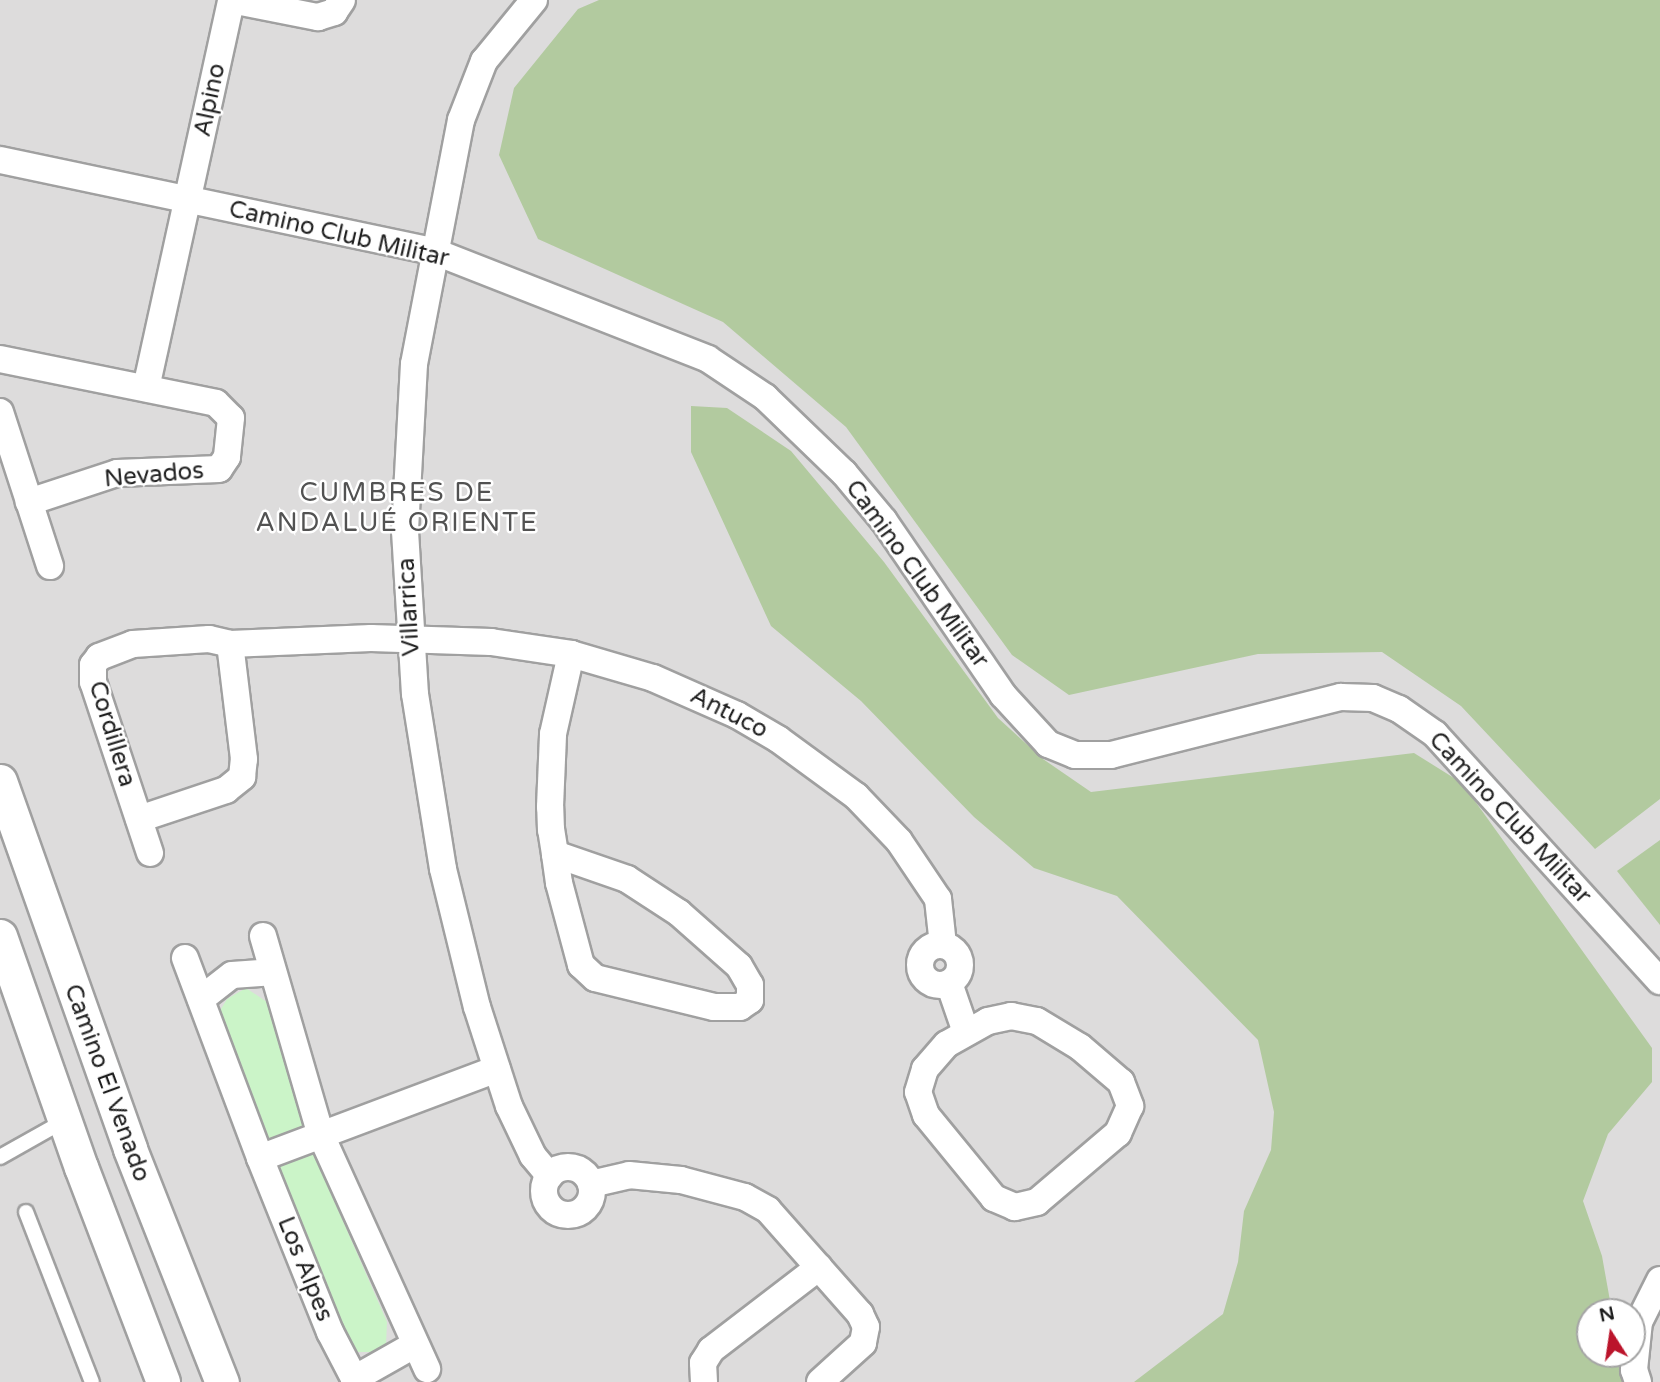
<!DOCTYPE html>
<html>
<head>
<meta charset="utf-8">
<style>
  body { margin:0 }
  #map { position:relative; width:1660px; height:1382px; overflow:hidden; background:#efebe7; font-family:"Varela Round",sans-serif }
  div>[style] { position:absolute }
  .residential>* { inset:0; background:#dddcdc }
  .forest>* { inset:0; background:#b2ca9f }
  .park>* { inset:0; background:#cbf4c8 }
  .roads { filter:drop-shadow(2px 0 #a0a0a0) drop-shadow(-2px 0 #a0a0a0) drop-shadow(0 2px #a0a0a0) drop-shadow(0 -2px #a0a0a0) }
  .service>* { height:14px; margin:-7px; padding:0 7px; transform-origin:7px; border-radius:7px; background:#fff }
  .minor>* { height:26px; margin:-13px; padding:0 13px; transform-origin:13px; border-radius:13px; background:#fff }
  .minor>.ring { margin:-13px; padding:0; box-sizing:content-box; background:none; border:26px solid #fff; border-radius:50% }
  .tertiary>* { height:33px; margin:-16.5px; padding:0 16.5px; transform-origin:16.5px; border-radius:16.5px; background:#fff }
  span { translate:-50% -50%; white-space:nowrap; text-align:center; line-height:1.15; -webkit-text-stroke:5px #fff; paint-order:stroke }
  .street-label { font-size:24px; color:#1f1f1f }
  .neighbourhood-label { font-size:26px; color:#525252; letter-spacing:2px }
  .north { position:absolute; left:1576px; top:1298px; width:70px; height:70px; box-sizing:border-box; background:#fff; border:2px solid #a5a5a5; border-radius:50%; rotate:348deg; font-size:19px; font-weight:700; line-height:28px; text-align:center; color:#1f1f1f }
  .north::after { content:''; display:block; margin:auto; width:24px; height:32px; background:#bb142b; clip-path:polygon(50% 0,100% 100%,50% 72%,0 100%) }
</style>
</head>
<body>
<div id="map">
  <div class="residential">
    <i style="clip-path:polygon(evenodd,0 0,1660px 0,1660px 1382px,0 1382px,0 0,1590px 1312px,1632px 1312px,1632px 1354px,1590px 1354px,1590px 1312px)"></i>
  </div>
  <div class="forest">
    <i style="clip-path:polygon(599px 0,1660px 0,1660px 799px,1595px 849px,1461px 706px,1382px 652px,1258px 654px,1069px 695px,1012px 655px,846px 427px,723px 322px,538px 239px,499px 155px,514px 88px,578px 9px)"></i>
    <i style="clip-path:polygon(691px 406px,727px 408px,791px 451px,884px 562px,998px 718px,1043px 759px,1091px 792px,1414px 753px,1462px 783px,1652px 1048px,1652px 1082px,1608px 1134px,1583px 1201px,1602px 1256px,1612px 1312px,1590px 1312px,1590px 1354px,1620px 1354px,1626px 1382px,1134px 1382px,1223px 1314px,1238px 1262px,1244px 1211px,1271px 1150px,1274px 1112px,1258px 1040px,1117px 896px,1034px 868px,974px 817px,861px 701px,771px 626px,691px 452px)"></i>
    <i style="clip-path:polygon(1660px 840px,1660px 925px,1617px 871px)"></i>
  </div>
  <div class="park">
    <i style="clip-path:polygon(246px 988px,267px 1002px,333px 1198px,387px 1322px,386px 1345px,376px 1352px,357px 1352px,349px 1341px,220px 1023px,218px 1014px,227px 999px)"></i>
  </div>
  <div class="roads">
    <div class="service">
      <i style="left:0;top:1157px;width:73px;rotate:-29.4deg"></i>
      <i style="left:26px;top:1212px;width:182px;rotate:68.8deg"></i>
    </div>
    <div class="minor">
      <i style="left:231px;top:0;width:89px;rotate:11.1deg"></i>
      <i style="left:318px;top:17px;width:17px;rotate:-17deg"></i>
      <i style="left:334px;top:12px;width:14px;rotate:-56deg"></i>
      <i style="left:534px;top:0;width:79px;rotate:129.3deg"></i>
      <i style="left:484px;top:61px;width:63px;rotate:111.3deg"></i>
      <i style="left:461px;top:120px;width:248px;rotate:100.9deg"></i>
      <i style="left:414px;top:364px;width:167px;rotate:93.1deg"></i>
      <i style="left:405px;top:531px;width:163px;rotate:86.5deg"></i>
      <i style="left:415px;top:694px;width:177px;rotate:80.9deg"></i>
      <i style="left:443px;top:869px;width:142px;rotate:76.2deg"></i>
      <i style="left:477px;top:1007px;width:104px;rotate:72.1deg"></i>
      <i style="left:509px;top:1106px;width:55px;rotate:64.4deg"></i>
      <i style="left:533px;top:1156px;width:26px;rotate:50deg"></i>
      <i style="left:0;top:160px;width:442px;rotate:11.9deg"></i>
      <i style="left:433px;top:251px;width:295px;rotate:21.4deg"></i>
      <i style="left:708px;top:359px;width:69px;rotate:33.7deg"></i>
      <i style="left:765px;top:397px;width:110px;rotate:43.9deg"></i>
      <i style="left:844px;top:473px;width:62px;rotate:50.2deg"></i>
      <i style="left:884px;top:521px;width:211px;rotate:55.6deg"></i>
      <i style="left:1003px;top:695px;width:67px;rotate:47.4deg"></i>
      <i style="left:1048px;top:744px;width:29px;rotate:22deg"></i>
      <i style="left:1075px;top:755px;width:36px"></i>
      <i style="left:1111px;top:755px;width:237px;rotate:-14.2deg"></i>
      <i style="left:1341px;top:697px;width:32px;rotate:2deg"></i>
      <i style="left:1373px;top:698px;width:28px;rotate:23deg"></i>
      <i style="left:1399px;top:709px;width:44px;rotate:34.8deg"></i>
      <i style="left:1435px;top:734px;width:334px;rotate:47.7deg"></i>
      <i style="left:0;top:359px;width:220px;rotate:11.5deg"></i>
      <i style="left:216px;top:403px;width:21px;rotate:45deg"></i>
      <i style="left:231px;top:418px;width:39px;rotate:96deg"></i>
      <i style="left:227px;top:457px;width:14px;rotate:124deg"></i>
      <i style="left:219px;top:469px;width:102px;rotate:177.8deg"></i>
      <i style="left:117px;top:473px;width:93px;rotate:161.8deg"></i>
      <i style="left:146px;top:388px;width:397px;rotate:-77.6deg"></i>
      <i style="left:0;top:412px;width:162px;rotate:72deg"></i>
      <i style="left:139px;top:819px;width:92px;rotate:-18.4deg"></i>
      <i style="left:226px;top:790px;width:21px;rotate:-39deg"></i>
      <i style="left:242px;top:777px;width:18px;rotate:-84deg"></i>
      <i style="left:244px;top:759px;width:116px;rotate:-96.9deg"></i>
      <i style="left:150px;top:853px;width:180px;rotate:-108.4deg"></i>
      <i style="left:93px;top:682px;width:17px;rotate:-90deg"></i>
      <i style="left:93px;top:665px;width:10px;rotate:-53deg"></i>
      <i style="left:99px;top:657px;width:36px;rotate:-21deg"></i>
      <i style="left:133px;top:644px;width:76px;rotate:-3.8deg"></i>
      <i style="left:209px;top:639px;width:22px;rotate:13deg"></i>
      <i style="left:230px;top:644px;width:141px;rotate:-2.4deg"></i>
      <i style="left:371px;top:638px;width:120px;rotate:1.9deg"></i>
      <i style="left:491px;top:642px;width:81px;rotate:8.5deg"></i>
      <i style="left:571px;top:654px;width:85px;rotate:16.3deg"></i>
      <i style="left:653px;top:678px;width:92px;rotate:23.8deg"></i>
      <i style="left:737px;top:715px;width:48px;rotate:30.3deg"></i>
      <i style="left:778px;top:739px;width:97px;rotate:36.2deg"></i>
      <i style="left:856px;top:796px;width:62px;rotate:46.3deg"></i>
      <i style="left:899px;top:841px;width:70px;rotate:56.1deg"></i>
      <i style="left:938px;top:899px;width:46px;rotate:83.8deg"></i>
      <i style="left:555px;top:854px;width:76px;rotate:19.1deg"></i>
      <i style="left:627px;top:879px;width:62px;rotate:33.2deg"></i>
      <i style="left:679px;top:913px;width:80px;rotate:41.5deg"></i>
      <i style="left:739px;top:966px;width:22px;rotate:60deg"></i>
      <i style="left:750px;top:985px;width:15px;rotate:90deg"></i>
      <i style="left:750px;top:1000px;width:12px;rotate:145deg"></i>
      <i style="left:740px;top:1007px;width:26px;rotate:180deg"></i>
      <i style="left:714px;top:1007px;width:122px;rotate:-166.3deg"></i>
      <i style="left:595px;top:978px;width:19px;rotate:-137deg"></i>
      <i style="left:581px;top:965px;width:85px;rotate:-105deg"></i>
      <i style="left:559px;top:883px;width:29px;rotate:-98deg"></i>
      <i style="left:555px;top:854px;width:24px;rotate:-99deg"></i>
      <i style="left:551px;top:830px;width:23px;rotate:-92deg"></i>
      <i style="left:550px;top:807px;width:73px;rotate:-87.6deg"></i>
      <i style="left:553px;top:734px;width:82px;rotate:-77.3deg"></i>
      <i style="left:263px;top:936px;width:207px;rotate:73.8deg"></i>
      <i style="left:321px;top:1135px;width:257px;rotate:65.6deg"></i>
      <i class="ring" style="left:920px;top:945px;width:14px;height:14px"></i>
      <i style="left:185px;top:958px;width:214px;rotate:69.4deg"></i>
      <i style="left:260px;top:1158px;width:188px;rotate:68.1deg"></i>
      <i style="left:330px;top:1332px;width:56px;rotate:62.5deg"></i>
      <i style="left:949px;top:983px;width:52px;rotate:70.9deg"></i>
      <i style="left:201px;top:999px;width:39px;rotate:-38deg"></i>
      <i style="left:232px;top:975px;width:39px;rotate:-4deg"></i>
      <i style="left:1011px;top:1016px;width:26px;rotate:11deg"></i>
      <i style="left:1037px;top:1021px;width:50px;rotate:31.2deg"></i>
      <i style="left:1080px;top:1047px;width:54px;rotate:40.5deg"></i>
      <i style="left:1121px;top:1082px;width:26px;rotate:69deg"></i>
      <i style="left:1130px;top:1106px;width:30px;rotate:114deg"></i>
      <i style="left:1118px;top:1133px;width:106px;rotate:139.6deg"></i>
      <i style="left:1037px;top:1202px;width:23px;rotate:167deg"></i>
      <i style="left:1015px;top:1207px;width:23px;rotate:-157deg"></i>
      <i style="left:994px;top:1198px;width:107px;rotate:-129.3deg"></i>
      <i style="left:926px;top:1115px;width:24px;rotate:-109deg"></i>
      <i style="left:918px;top:1092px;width:24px;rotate:-73deg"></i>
      <i style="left:925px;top:1069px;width:33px;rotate:-49deg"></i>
      <i style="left:947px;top:1044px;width:47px;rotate:-29.3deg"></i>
      <i style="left:988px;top:1021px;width:24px;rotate:-12deg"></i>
      <i style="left:260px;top:1158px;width:253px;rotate:-20.6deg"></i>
      <i class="ring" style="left:544px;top:1167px;width:22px;height:22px"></i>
      <i style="left:591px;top:1184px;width:39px;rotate:-13deg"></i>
      <i style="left:629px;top:1175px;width:52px;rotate:5.5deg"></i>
      <i style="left:681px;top:1180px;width:66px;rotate:14.9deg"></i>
      <i style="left:745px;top:1197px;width:26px;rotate:29deg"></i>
      <i style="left:768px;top:1210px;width:139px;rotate:48.5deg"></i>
      <i style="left:860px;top:1314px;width:14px;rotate:65deg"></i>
      <i style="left:866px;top:1327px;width:16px;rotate:101deg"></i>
      <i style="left:863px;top:1343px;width:58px;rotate:137.8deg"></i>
      <i style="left:354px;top:1379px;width:69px;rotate:-29.5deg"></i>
      <i style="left:704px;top:1382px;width:19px;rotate:-93deg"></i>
      <i style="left:703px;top:1363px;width:15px;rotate:-58deg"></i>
      <i style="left:711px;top:1350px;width:136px;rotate:-37.5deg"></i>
      <i style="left:1638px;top:1382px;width:13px;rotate:-108deg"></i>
      <i style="left:1634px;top:1370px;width:48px;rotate:-84.1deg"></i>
      <i style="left:1639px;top:1322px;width:47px;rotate:-63.4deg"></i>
    </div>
    <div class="tertiary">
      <i style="left:0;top:781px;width:390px;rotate:70.5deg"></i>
      <i style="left:130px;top:1149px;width:251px;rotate:68.5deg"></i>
      <i style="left:0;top:936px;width:245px;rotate:70.7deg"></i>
      <i style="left:81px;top:1167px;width:230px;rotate:69.1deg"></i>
    </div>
  </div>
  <div class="street-label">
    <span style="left:210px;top:100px;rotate:-78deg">Alpino</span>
    <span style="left:339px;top:234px;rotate:13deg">Camino Club Militar</span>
    <span style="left:154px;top:475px;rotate:-5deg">Nevados</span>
    <span style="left:917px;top:574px;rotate:54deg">Camino Club Militar</span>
    <span style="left:409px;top:607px;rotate:-93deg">Villarrica</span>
    <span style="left:729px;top:713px;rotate:27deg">Antuco</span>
    <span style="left:112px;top:734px;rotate:73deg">Cordillera</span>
    <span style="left:1510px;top:818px;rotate:47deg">Camino Club Militar</span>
    <span style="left:107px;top:1083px;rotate:70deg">Camino El Venado</span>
    <span style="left:305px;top:1269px;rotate:68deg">Los Alpes</span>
  </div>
  <div class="neighbourhood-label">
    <span style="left:397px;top:508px">CUMBRES DE<br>ANDALUÉ ORIENTE</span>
  </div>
  <div class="north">N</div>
</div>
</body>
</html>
